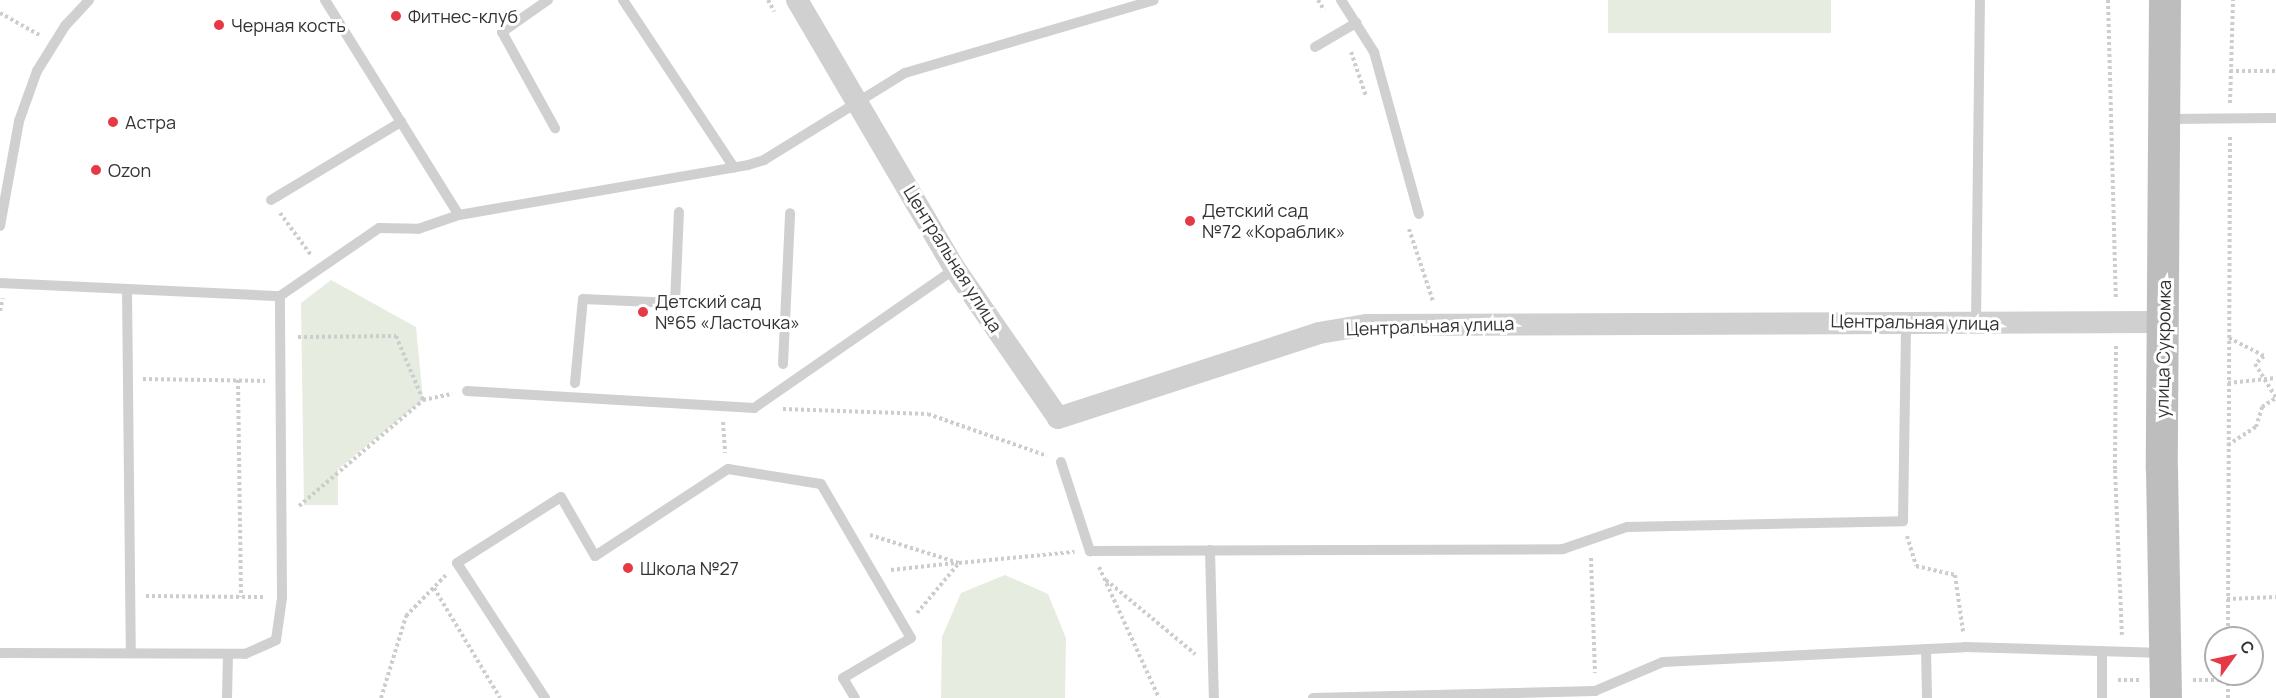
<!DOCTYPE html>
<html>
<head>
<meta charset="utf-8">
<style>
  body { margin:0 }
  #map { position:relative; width:2276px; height:698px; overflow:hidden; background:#fff; font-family:Manrope,sans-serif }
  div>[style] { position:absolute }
  .green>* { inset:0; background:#e6ecdf }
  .path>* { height:4px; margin-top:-2px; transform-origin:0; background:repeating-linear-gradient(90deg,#cdcdcd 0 3px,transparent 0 6px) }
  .lane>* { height:10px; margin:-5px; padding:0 5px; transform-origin:5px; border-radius:5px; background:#d0d0d0 }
  .street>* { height:22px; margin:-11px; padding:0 11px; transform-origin:11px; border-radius:11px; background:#d0d0d0 }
  .secondary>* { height:32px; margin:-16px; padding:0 16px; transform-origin:16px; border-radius:16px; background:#bdbdbd }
  .dots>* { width:16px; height:16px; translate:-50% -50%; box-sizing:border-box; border:3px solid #fff; border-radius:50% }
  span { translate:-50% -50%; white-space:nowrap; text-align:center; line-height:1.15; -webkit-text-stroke:6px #fff; paint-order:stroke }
  .poi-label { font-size:18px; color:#333 }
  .left { translate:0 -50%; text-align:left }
  .street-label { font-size:18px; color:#333 }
  .north { position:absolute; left:2204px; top:626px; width:60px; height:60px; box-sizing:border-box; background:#fff; border:2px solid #adadad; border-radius:50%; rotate:57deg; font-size:16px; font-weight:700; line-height:24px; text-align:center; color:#333 }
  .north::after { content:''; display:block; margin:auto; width:21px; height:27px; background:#e63946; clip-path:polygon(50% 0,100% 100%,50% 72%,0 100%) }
</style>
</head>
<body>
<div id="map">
  <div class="green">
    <i style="clip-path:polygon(1608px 0,1831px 0,1831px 33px,1608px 33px)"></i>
    <i style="clip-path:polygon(331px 280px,416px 327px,423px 400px,338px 469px,338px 505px,304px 505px,301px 303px)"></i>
    <i style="clip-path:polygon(1005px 575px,1048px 594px,1066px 638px,1065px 698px,941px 698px,942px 637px,961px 593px)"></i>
  </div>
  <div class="path">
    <i style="left:768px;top:0;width:13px;rotate:61deg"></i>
    <i style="left:1318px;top:0;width:12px;rotate:59deg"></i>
    <i style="left:2108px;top:0;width:299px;rotate:88.5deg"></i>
    <i style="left:0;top:13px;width:45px;rotate:29.4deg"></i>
    <i style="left:1351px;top:52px;width:46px;rotate:71.2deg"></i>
    <i style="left:2230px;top:71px;width:46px"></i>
    <i style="left:2230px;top:103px;width:103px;rotate:-88.3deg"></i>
    <i style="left:280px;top:213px;width:52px;rotate:53.6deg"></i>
    <i style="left:1409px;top:229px;width:76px;rotate:71.6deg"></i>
    <i style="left:0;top:311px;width:13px;rotate:-77deg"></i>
    <i style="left:298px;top:337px;width:98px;rotate:-0.6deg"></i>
    <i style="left:396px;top:336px;width:69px;rotate:67.1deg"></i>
    <i style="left:2229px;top:338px;width:39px;rotate:27deg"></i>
    <i style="left:2264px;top:356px;width:12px;rotate:138deg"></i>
    <i style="left:2255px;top:364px;width:39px;rotate:58deg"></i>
    <i style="left:2116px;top:346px;width:124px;rotate:90.5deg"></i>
    <i style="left:2115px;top:470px;width:165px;rotate:87.6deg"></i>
    <i style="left:143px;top:379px;width:122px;rotate:0.9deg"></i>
    <i style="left:238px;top:380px;width:217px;rotate:89.2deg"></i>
    <i style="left:2228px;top:383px;width:48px;rotate:-5.9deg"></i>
    <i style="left:783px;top:409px;width:145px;rotate:2deg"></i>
    <i style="left:928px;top:414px;width:126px;rotate:19.4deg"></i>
    <i style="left:723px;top:422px;width:31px;rotate:86deg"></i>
    <i style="left:2228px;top:445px;width:33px;rotate:-33deg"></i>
    <i style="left:2256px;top:427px;width:21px;rotate:-73deg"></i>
    <i style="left:2262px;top:407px;width:17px;rotate:-33deg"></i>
    <i style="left:299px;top:506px;width:163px;rotate:-40.5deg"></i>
    <i style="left:423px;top:400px;width:30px;rotate:-12deg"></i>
    <i style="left:870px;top:535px;width:93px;rotate:17.5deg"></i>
    <i style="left:1907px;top:536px;width:31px;rotate:73deg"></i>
    <i style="left:1916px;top:566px;width:40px;rotate:13deg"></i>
    <i style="left:1955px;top:575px;width:57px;rotate:81.9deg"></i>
    <i style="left:1591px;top:558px;width:115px;rotate:88deg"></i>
    <i style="left:1099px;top:567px;width:144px;rotate:65.4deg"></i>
    <i style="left:891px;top:570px;width:64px;rotate:-6.2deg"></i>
    <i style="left:1106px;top:580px;width:116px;rotate:39.7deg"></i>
    <i style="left:434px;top:588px;width:128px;rotate:59deg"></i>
    <i style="left:146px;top:596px;width:119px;rotate:0.5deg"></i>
    <i style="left:2227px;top:599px;width:49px;rotate:-2.3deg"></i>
    <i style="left:917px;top:613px;width:65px;rotate:-50deg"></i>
    <i style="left:959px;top:563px;width:116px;rotate:-5.5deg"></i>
    <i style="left:2228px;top:638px;width:503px;rotate:-89.77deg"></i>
    <i style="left:2118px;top:680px;width:22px"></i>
    <i style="left:2193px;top:680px;width:35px"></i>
    <i style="left:381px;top:698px;width:86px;rotate:-73deg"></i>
    <i style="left:406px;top:616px;width:57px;rotate:-45.7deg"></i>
    <i style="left:2228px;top:698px;width:24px;rotate:-90deg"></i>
  </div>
  <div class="lane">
    <i style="left:325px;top:0;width:253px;rotate:58.1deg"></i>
    <i style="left:548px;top:0;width:56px;rotate:145.2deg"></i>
    <i style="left:502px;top:32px;width:110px;rotate:61.1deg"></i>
    <i style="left:623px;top:0;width:201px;rotate:56.5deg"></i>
    <i style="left:1341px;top:0;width:62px;rotate:57.6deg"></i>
    <i style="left:1374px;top:52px;width:168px;rotate:74.5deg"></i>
    <i style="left:1315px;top:47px;width:48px;rotate:-30.3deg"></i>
    <i style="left:2168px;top:119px;width:108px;rotate:-0.5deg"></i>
    <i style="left:271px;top:200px;width:152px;rotate:-31deg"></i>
    <i style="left:0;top:226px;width:107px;rotate:-79.7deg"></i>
    <i style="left:19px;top:121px;width:53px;rotate:-70.2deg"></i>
    <i style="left:37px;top:71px;width:53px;rotate:-58.1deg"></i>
    <i style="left:65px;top:26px;width:35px;rotate:-47deg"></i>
    <i style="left:0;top:283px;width:280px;rotate:2.7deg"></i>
    <i style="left:280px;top:296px;width:120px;rotate:-34.5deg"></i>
    <i style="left:379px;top:228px;width:39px;rotate:1deg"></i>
    <i style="left:418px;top:229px;width:43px;rotate:-18.9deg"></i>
    <i style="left:459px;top:215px;width:293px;rotate:-9.8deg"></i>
    <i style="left:748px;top:165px;width:17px;rotate:-17deg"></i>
    <i style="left:764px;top:160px;width:166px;rotate:-31.7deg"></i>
    <i style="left:905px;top:73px;width:259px;rotate:-16.3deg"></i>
    <i style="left:127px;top:289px;width:364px;rotate:89.4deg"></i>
    <i style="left:1976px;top:323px;width:323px;rotate:-89.3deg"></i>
    <i style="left:783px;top:364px;width:151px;rotate:-87.3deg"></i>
    <i style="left:575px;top:383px;width:84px;rotate:-84.6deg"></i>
    <i style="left:583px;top:299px;width:92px;rotate:2.5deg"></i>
    <i style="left:675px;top:303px;width:91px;rotate:-87.5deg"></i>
    <i style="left:467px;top:391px;width:288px;rotate:3.4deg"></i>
    <i style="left:754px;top:408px;width:244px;rotate:-34.7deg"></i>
    <i style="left:1061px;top:462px;width:94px;rotate:72deg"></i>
    <i style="left:1090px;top:551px;width:473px;rotate:-0.2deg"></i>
    <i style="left:1563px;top:549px;width:68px;rotate:-19deg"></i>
    <i style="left:1627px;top:527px;width:276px;rotate:-1.2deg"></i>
    <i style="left:1903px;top:521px;width:200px;rotate:-89.1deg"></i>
    <i style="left:1210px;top:550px;width:148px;rotate:88.5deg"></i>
    <i style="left:1926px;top:649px;width:49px;rotate:88.8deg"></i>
    <i style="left:2102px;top:651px;width:47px;rotate:90deg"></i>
    <i style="left:0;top:653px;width:245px;rotate:0.2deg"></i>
    <i style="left:245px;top:654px;width:34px;rotate:-24deg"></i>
    <i style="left:276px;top:640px;width:42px;rotate:-81.9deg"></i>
    <i style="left:282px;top:598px;width:302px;rotate:-90.4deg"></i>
    <i style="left:227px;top:698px;width:44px;rotate:-88.7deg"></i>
    <i style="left:545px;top:698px;width:161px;rotate:-123.1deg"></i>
    <i style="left:457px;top:563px;width:123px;rotate:-32.4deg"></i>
    <i style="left:561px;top:497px;width:68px;rotate:60deg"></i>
    <i style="left:595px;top:556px;width:159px;rotate:-33.2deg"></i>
    <i style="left:728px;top:469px;width:94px;rotate:9.2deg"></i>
    <i style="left:821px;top:484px;width:178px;rotate:59.7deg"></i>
    <i style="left:911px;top:638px;width:79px;rotate:149.5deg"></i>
    <i style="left:843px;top:678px;width:23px;rotate:59deg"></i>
    <i style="left:1313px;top:698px;width:282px;rotate:-1.4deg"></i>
    <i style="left:1595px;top:691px;width:74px;rotate:-23.1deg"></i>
    <i style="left:1663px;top:662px;width:302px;rotate:-2.8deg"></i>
    <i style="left:1965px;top:647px;width:199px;rotate:1.7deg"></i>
  </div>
  <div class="street">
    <i style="left:797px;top:0;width:312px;rotate:59.6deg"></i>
    <i style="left:955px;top:269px;width:181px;rotate:55.3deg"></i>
    <i style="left:1058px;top:418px;width:274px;rotate:-18deg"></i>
    <i style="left:1319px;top:333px;width:49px;rotate:-9.5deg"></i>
    <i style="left:1367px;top:325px;width:797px;rotate:-0.22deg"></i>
  </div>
  <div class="secondary">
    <i style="left:2165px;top:0;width:469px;rotate:90.4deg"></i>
    <i style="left:2162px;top:469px;width:229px;rotate:89deg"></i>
  </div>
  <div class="dots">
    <i style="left:396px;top:16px;background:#e63946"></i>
    <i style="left:219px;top:25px;background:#e63946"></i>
    <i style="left:113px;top:122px;background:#e63946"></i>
    <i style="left:96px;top:170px;background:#e63946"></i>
    <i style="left:1190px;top:221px;background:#e63946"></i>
    <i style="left:643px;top:312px;background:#e63946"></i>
    <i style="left:628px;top:568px;background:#e63946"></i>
  </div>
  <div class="poi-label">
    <span class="left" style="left:408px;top:16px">Фитнес-клуб</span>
    <span class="left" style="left:231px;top:25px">Черная кость</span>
    <span class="left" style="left:125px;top:122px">Астра</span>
    <span class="left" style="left:108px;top:170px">Ozon</span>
    <span class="left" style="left:1202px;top:221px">Детский сад<br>№72 «Кораблик»</span>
    <span class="left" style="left:655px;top:312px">Детский сад<br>№65 «Ласточка»</span>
    <span class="left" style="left:640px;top:568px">Школа №27</span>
  </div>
  <div class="street-label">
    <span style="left:953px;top:259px;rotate:58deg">Центральная улица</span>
    <span style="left:1915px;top:322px;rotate:1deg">Центральная улица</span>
    <span style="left:1430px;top:326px;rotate:-2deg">Центральная улица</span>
    <span style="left:2163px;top:349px;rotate:-89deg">улица Сукромка</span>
  </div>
  <div class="north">С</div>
</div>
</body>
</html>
